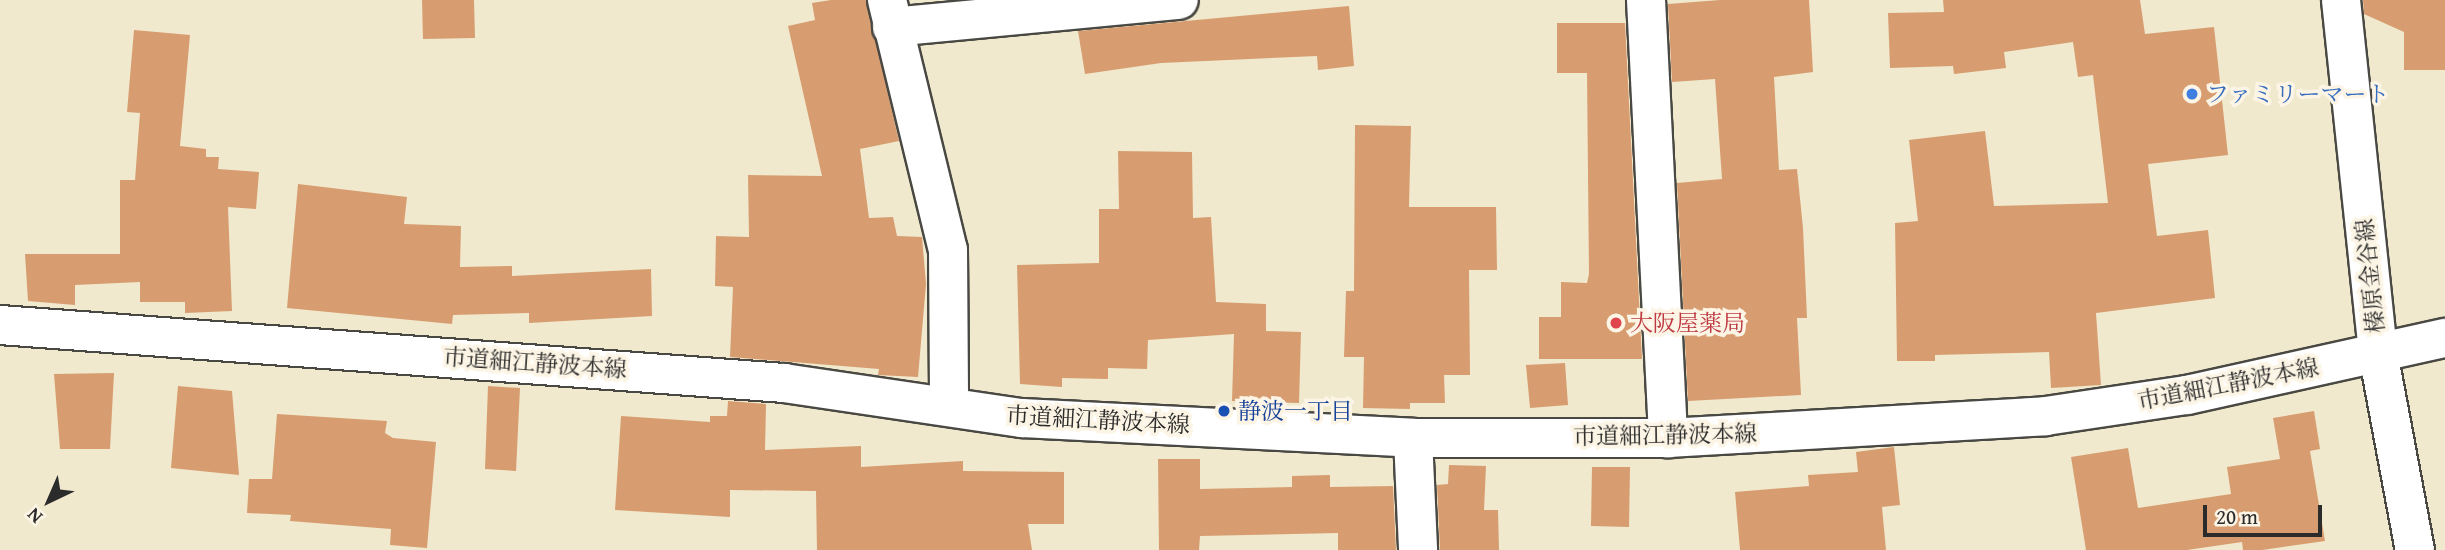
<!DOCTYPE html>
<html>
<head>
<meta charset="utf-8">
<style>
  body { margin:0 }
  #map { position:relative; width:2445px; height:550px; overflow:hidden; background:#f0e9cd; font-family:"Gentium Book Plus","Noto Serif JP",serif }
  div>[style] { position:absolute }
  .building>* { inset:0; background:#d79d70 }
  .roads { filter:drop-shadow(2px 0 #494843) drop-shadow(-2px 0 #494843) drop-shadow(0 2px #494843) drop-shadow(0 -2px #494843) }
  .minor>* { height:38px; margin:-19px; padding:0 19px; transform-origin:19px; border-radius:19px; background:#fff }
  .secondary>* { height:38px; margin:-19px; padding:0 19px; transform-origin:19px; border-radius:19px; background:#fff }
  .dots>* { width:19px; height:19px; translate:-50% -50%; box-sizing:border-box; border:4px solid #fcf5e5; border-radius:50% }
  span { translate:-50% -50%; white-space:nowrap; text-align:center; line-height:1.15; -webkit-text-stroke:7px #fcf5e5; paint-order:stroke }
  .shop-label { font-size:23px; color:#366cbe }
  .left { translate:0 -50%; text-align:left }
  .street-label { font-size:23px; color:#2b2b2b }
  .health-label { font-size:23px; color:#be3a42 }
  .transit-label { font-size:23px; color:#164399 }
  .north { position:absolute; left:14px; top:466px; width:70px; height:70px; -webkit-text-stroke:5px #fcf5e5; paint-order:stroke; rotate:224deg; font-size:19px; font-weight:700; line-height:28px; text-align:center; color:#2b2b2b }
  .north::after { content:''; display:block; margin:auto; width:24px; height:32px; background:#2b2b2b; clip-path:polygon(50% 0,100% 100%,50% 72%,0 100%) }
  .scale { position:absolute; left:2203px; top:505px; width:119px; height:32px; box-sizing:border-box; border:4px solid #2b2b2b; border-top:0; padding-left:9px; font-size:21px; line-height:24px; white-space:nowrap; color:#2b2b2b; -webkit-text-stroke:5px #fcf5e5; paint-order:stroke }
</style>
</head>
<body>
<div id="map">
  <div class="building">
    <i style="clip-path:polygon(422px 0,474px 0,475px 38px,423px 39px)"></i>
    <i style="clip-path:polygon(831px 0,866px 0,899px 141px,860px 149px,869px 218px,893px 217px,897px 236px,922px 237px,926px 284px,918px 377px,878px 375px,879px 369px,730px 357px,733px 287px,715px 286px,716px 236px,749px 237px,748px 175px,822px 176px,788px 26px,815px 20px,812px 3px)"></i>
    <i style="clip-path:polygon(1720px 0,1809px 0,1813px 72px,1774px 77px,1779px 170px,1797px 169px,1803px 228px,1807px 318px,1797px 318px,1801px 395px,1688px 401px,1677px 183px,1722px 179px,1715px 79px,1672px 82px,1668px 4px)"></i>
    <i style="clip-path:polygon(1943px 0,2140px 0,2145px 34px,2214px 27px,2228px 155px,2148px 164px,2157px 236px,2208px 230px,2215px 298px,2096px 313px,2101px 385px,2051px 388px,2049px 352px,1935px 355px,1935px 361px,1897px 361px,1895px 223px,1918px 221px,1909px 140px,1985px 131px,1994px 206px,2108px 203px,2093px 75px,2078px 77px,2073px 42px,2004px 52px,2006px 68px,1954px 74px,1953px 66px,1890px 68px,1888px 13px,1944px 12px)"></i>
    <i style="clip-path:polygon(2363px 0,2445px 0,2445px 70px,2404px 70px,2404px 32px,2364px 14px)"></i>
    <i style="clip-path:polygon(1349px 6px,1354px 66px,1318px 70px,1317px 56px,1161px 63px,1085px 74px,1078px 31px)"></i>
    <i style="clip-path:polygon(1557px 23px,1625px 23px,1642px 359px,1539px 359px,1539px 317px,1561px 317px,1561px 282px,1587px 283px,1589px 274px,1587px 73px,1557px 73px)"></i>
    <i style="clip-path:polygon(134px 30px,190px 35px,180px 146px,206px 149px,206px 157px,219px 157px,218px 169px,259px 172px,256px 209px,228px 207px,232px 311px,185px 313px,185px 302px,140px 302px,140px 282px,75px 285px,75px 305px,28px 301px,25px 254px,120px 254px,120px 180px,135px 180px,140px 113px,127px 112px)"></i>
    <i style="clip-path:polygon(1355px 125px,1411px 126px,1409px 207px,1496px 207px,1497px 270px,1469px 270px,1470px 375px,1444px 375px,1445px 403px,1410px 403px,1410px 409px,1363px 408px,1364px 357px,1344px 357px,1346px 291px,1354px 291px)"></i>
    <i style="clip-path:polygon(1118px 151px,1192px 152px,1193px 218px,1211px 217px,1216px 302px,1266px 304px,1266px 331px,1301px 332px,1299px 403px,1232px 401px,1234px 334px,1148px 340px,1147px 369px,1108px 368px,1108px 379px,1062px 378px,1062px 387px,1020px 384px,1017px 265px,1099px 263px,1099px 209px,1119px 209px)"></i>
    <i style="clip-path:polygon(298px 184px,407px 197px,404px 224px,461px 226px,460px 267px,512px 266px,512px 276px,651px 269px,652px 316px,529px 323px,529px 313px,453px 315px,452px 324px,287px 308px)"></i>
    <i style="clip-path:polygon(1565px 363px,1568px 405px,1530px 408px,1526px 365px)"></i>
    <i style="clip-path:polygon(114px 373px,110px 449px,60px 449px,54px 374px)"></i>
    <i style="clip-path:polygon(178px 386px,232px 391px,239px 475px,171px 468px)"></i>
    <i style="clip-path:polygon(488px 386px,520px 388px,516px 471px,485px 469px)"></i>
    <i style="clip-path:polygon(728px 401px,766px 404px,765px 450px,861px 446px,861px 467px,963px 461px,963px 471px,1064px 472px,1064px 524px,1028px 524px,1032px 550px,817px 550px,816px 491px,730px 490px,730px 517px,615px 510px,621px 416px,710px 422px,710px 416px,727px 416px)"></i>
    <i style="clip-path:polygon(2314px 411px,2320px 449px,2310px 451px,2325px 541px,2262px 550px,2243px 550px,2242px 542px,2187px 550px,2086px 550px,2071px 457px,2128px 448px,2138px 508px,2231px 494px,2227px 467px,2280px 459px,2273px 418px)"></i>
    <i style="clip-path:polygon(277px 414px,387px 421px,385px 433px,393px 438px,436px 442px,427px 548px,390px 545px,391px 529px,290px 521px,291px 515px,247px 513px,249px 479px,272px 479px)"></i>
    <i style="clip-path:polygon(1894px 447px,1900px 505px,1882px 507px,1886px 550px,1740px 550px,1735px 492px,1809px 486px,1808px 475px,1858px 472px,1856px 452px)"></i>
    <i style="clip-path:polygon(1158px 459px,1200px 459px,1200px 489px,1292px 487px,1292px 476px,1330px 475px,1330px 487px,1393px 486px,1396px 550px,1338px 550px,1338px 533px,1200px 536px,1199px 550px,1159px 550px)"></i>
    <i style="clip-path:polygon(1449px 465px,1486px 466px,1484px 510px,1498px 510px,1499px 550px,1440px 550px,1437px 485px,1448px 484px)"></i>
    <i style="clip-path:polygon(1592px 467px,1630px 467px,1629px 527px,1591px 526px)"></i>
  </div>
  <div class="roads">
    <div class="minor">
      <i style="left:887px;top:0;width:257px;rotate:76.3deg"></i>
      <i style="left:948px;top:250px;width:156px;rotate:89.6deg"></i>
      <i style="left:1646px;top:0;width:439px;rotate:87.1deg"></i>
      <i style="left:892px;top:27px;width:288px;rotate:-5.4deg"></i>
      <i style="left:0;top:325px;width:786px;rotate:4.23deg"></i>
      <i style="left:784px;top:383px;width:241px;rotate:8.4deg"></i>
      <i style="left:1022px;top:418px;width:392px;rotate:2.9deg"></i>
      <i style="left:1413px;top:438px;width:255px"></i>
      <i style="left:1668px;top:438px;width:379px;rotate:-3.3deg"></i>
      <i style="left:2046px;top:416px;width:143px;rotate:-8.5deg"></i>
      <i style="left:2187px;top:395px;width:264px;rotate:-12.5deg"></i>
      <i style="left:1413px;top:438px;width:112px;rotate:87.4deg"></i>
    </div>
    <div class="secondary">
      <i style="left:2341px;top:0;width:355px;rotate:84deg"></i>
      <i style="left:2378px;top:353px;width:200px;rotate:79.4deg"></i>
    </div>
  </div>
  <div class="dots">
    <i style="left:2192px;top:94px;background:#3f7fe0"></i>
    <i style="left:1616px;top:323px;background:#e0444e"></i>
    <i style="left:1224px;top:411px;background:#1a4fb4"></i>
  </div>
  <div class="shop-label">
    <span class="left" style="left:2206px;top:94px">ファミリーマート</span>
  </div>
  <div class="street-label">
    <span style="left:2370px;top:276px;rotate:-96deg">榛原金谷線</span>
    <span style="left:535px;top:363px;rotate:4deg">市道細江静波本線</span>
    <span style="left:2228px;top:384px;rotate:-11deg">市道細江静波本線</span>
    <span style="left:1098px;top:420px;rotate:3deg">市道細江静波本線</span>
    <span style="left:1665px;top:435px;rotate:-1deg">市道細江静波本線</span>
  </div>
  <div class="health-label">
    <span class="left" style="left:1630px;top:323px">大阪屋薬局</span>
  </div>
  <div class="transit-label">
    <span class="left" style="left:1238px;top:411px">静波一丁目</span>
  </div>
  <div class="north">N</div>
  <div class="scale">20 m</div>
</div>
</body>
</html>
